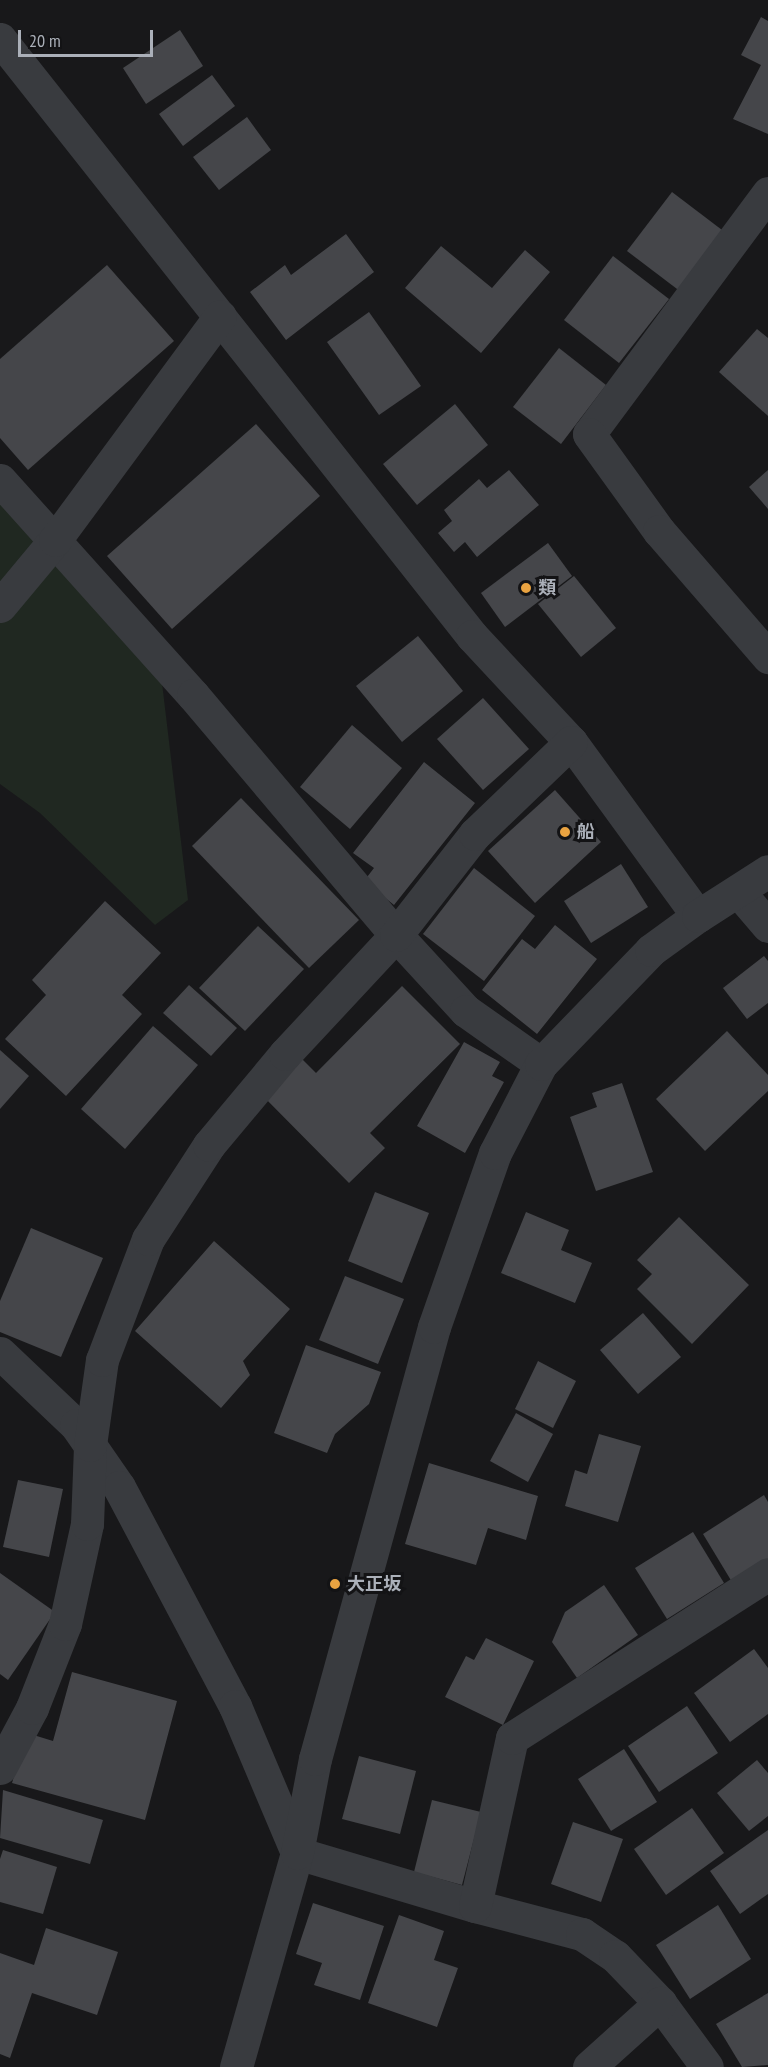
<!DOCTYPE html>
<html>
<head>
<meta charset="utf-8">
<style>
  body { margin:0 }
  #map { position:relative; width:768px; height:2067px; overflow:hidden; background:#18181a; font-family:"PT Sans Narrow","Noto Sans JP",sans-serif }
  div>[style] { position:absolute }
  .green>* { inset:0; background:#202821 }
  .building>* { inset:0; background:#45464a }
  .minor>* { height:33px; margin:-16.5px; padding:0 16.5px; transform-origin:16.5px; border-radius:16.5px; background:#393b3f }
  .dots>* { width:16px; height:16px; translate:-50% -50%; box-sizing:border-box; border:3px solid #131315; border-radius:50% }
  span { translate:-50% -50%; white-space:nowrap; text-align:center; line-height:1.15; -webkit-text-stroke:6px #131315; paint-order:stroke }
  .poi-label { font-size:18px; color:#abb0b9; font-weight:700 }
  .left { translate:0 -50%; text-align:left }
  .scale { position:absolute; left:18px; top:30px; width:135px; height:27px; box-sizing:border-box; border:3px solid #abb0b9; border-top:0; padding-left:8px; font-size:18px; line-height:21px; white-space:nowrap; color:#abb0b9; -webkit-text-stroke:4px #131315; paint-order:stroke }
</style>
</head>
<body>
<div id="map">
  <div class="green">
    <i style="clip-path:polygon(0 501px,162px 683px,188px 900px,155px 925px,40px 813px,0 784px)"></i>
  </div>
  <div class="building">
    <i style="clip-path:polygon(761px 17px,768px 21px,768px 134px,733px 119px,761px 65px,741px 55px)"></i>
    <i style="clip-path:polygon(180px 30px,203px 66px,146px 104px,123px 68px)"></i>
    <i style="clip-path:polygon(212px 75px,235px 106px,183px 146px,159px 114px)"></i>
    <i style="clip-path:polygon(247px 117px,271px 150px,219px 190px,193px 157px)"></i>
    <i style="clip-path:polygon(672px 192px,726px 233px,681px 292px,627px 251px)"></i>
    <i style="clip-path:polygon(346px 234px,374px 272px,286px 340px,250px 292px,285px 265px,291px 275px)"></i>
    <i style="clip-path:polygon(441px 246px,492px 288px,525px 250px,550px 272px,481px 353px,405px 288px)"></i>
    <i style="clip-path:polygon(613px 256px,669px 299px,619px 363px,564px 320px)"></i>
    <i style="clip-path:polygon(107px 265px,174px 341px,28px 470px,0 438px,0 359px)"></i>
    <i style="clip-path:polygon(369px 312px,421px 386px,379px 415px,327px 342px)"></i>
    <i style="clip-path:polygon(757px 329px,768px 338px,768px 416px,719px 372px)"></i>
    <i style="clip-path:polygon(559px 348px,606px 385px,561px 444px,513px 407px)"></i>
    <i style="clip-path:polygon(455px 404px,488px 445px,417px 505px,383px 464px)"></i>
    <i style="clip-path:polygon(256px 424px,320px 496px,172px 629px,107px 556px)"></i>
    <i style="clip-path:polygon(509px 470px,539px 505px,477px 557px,465px 542px,454px 552px,438px 533px,452px 521px,444px 510px,479px 479px,487px 488px)"></i>
    <i style="clip-path:polygon(768px 470px,768px 509px,749px 487px)"></i>
    <i style="clip-path:polygon(548px 543px,572px 576px,505px 627px,481px 593px)"></i>
    <i style="clip-path:polygon(574px 576px,616px 628px,581px 657px,538px 604px)"></i>
    <i style="clip-path:polygon(418px 636px,463px 691px,402px 742px,356px 686px)"></i>
    <i style="clip-path:polygon(483px 698px,529px 749px,483px 790px,437px 739px)"></i>
    <i style="clip-path:polygon(352px 725px,402px 768px,350px 829px,300px 787px)"></i>
    <i style="clip-path:polygon(424px 762px,475px 803px,394px 905px,364px 881px,374px 868px,353px 853px)"></i>
    <i style="clip-path:polygon(555px 790px,601px 842px,535px 903px,488px 851px)"></i>
    <i style="clip-path:polygon(241px 798px,359px 920px,309px 968px,192px 846px)"></i>
    <i style="clip-path:polygon(621px 864px,648px 907px,591px 943px,564px 901px)"></i>
    <i style="clip-path:polygon(474px 868px,535px 916px,484px 981px,423px 934px)"></i>
    <i style="clip-path:polygon(105px 901px,161px 953px,122px 995px,142px 1014px,66px 1096px,5px 1039px,46px 995px,32px 980px)"></i>
    <i style="clip-path:polygon(555px 925px,597px 959px,537px 1034px,482px 990px,522px 939px,535px 949px)"></i>
    <i style="clip-path:polygon(258px 926px,304px 969px,245px 1031px,199px 988px)"></i>
    <i style="clip-path:polygon(764px 956px,768px 961px,768px 1003px,747px 1019px,723px 988px)"></i>
    <i style="clip-path:polygon(189px 985px,237px 1028px,211px 1056px,163px 1013px)"></i>
    <i style="clip-path:polygon(402px 986px,460px 1044px,370px 1133px,385px 1148px,349px 1183px,258px 1091px,296px 1053px,316px 1073px)"></i>
    <i style="clip-path:polygon(153px 1026px,198px 1065px,125px 1149px,81px 1109px)"></i>
    <i style="clip-path:polygon(727px 1031px,768px 1075px,768px 1091px,705px 1151px,656px 1099px)"></i>
    <i style="clip-path:polygon(464px 1042px,500px 1062px,492px 1076px,504px 1082px,465px 1153px,417px 1126px)"></i>
    <i style="clip-path:polygon(0 1050px,29px 1076px,0 1109px)"></i>
    <i style="clip-path:polygon(622px 1083px,653px 1172px,596px 1191px,570px 1117px,597px 1107px,592px 1093px)"></i>
    <i style="clip-path:polygon(375px 1192px,429px 1213px,402px 1283px,348px 1261px)"></i>
    <i style="clip-path:polygon(526px 1212px,569px 1230px,561px 1250px,592px 1263px,575px 1303px,501px 1273px)"></i>
    <i style="clip-path:polygon(679px 1217px,749px 1285px,692px 1344px,637px 1289px,652px 1274px,637px 1260px)"></i>
    <i style="clip-path:polygon(31px 1228px,103px 1258px,61px 1357px,0 1332px,0 1301px)"></i>
    <i style="clip-path:polygon(214px 1241px,290px 1309px,243px 1361px,250px 1375px,221px 1408px,135px 1331px)"></i>
    <i style="clip-path:polygon(345px 1276px,404px 1299px,378px 1364px,319px 1340px)"></i>
    <i style="clip-path:polygon(643px 1313px,681px 1357px,638px 1394px,600px 1350px)"></i>
    <i style="clip-path:polygon(306px 1345px,381px 1372px,369px 1404px,335px 1434px,327px 1453px,274px 1433px)"></i>
    <i style="clip-path:polygon(538px 1361px,576px 1381px,553px 1428px,515px 1409px)"></i>
    <i style="clip-path:polygon(516px 1413px,553px 1434px,528px 1482px,490px 1461px)"></i>
    <i style="clip-path:polygon(599px 1434px,641px 1446px,618px 1522px,565px 1506px,575px 1470px,587px 1474px)"></i>
    <i style="clip-path:polygon(429px 1463px,538px 1496px,526px 1540px,488px 1528px,476px 1565px,405px 1544px)"></i>
    <i style="clip-path:polygon(18px 1480px,63px 1489px,49px 1557px,3px 1547px)"></i>
    <i style="clip-path:polygon(764px 1495px,768px 1502px,768px 1559px,732px 1582px,703px 1534px)"></i>
    <i style="clip-path:polygon(693px 1532px,724px 1583px,667px 1619px,635px 1568px)"></i>
    <i style="clip-path:polygon(0 1573px,55px 1612px,8px 1680px,0 1674px)"></i>
    <i style="clip-path:polygon(604px 1585px,638px 1635px,577px 1678px,552px 1642px,565px 1612px)"></i>
    <i style="clip-path:polygon(486px 1638px,534px 1661px,503px 1725px,445px 1697px,466px 1656px,474px 1660px)"></i>
    <i style="clip-path:polygon(754px 1649px,768px 1668px,768px 1714px,730px 1742px,694px 1693px)"></i>
    <i style="clip-path:polygon(72px 1672px,177px 1701px,145px 1820px,12px 1783px,27px 1733px,53px 1741px)"></i>
    <i style="clip-path:polygon(687px 1706px,718px 1753px,659px 1792px,628px 1746px)"></i>
    <i style="clip-path:polygon(624px 1749px,657px 1802px,611px 1831px,578px 1779px)"></i>
    <i style="clip-path:polygon(359px 1756px,416px 1771px,400px 1834px,342px 1819px)"></i>
    <i style="clip-path:polygon(757px 1760px,768px 1773px,768px 1816px,749px 1831px,717px 1793px)"></i>
    <i style="clip-path:polygon(3px 1790px,103px 1820px,90px 1864px,0 1838px)"></i>
    <i style="clip-path:polygon(432px 1800px,481px 1812px,462px 1885px,414px 1872px)"></i>
    <i style="clip-path:polygon(692px 1808px,724px 1853px,666px 1895px,634px 1849px)"></i>
    <i style="clip-path:polygon(573px 1822px,623px 1839px,601px 1902px,551px 1884px)"></i>
    <i style="clip-path:polygon(768px 1830px,768px 1894px,740px 1914px,710px 1871px)"></i>
    <i style="clip-path:polygon(3px 1850px,57px 1867px,43px 1914px,0 1902px,0 1859px)"></i>
    <i style="clip-path:polygon(313px 1903px,384px 1926px,360px 2000px,314px 1985px,322px 1963px,296px 1954px)"></i>
    <i style="clip-path:polygon(718px 1905px,751px 1959px,690px 1999px,656px 1945px)"></i>
    <i style="clip-path:polygon(399px 1915px,444px 1931px,434px 1960px,458px 1968px,437px 2027px,368px 2003px)"></i>
    <i style="clip-path:polygon(46px 1928px,118px 1952px,97px 2015px,32px 1993px,10px 2058px,0 2054px,0 1953px,34px 1965px)"></i>
    <i style="clip-path:polygon(768px 1993px,768px 2065px,742px 2067px,716px 2024px)"></i>
  </div>
  <div class="minor">
    <i style="left:0;top:39px;width:761px;rotate:51.67deg"></i>
    <i style="left:472px;top:636px;width:145px;rotate:47deg"></i>
    <i style="left:571px;top:742px;width:215px;rotate:53.9deg"></i>
    <i style="left:768px;top:193px;width:300px;rotate:126.6deg"></i>
    <i style="left:589px;top:434px;width:120px;rotate:54.2deg"></i>
    <i style="left:659px;top:531px;width:167px;rotate:49.1deg"></i>
    <i style="left:0;top:480px;width:289px;rotate:48.1deg"></i>
    <i style="left:193px;top:695px;width:314px;rotate:49.8deg"></i>
    <i style="left:396px;top:935px;width:103px;rotate:47.4deg"></i>
    <i style="left:466px;top:1011px;width:92px;rotate:35.2deg"></i>
    <i style="left:0;top:606px;width:86px;rotate:-50.2deg"></i>
    <i style="left:55px;top:540px;width:278px;rotate:-53.6deg"></i>
    <i style="left:738px;top:891px;width:46px;rotate:49.4deg"></i>
    <i style="left:0;top:1353px;width:105px;rotate:43.5deg"></i>
    <i style="left:76px;top:1425px;width:75px;rotate:55.3deg"></i>
    <i style="left:119px;top:1487px;width:248px;rotate:62.1deg"></i>
    <i style="left:235px;top:1706px;width:160px;rotate:67.1deg"></i>
    <i style="left:297px;top:1853px;width:186px;rotate:16.6deg"></i>
    <i style="left:475px;top:1906px;width:111px;rotate:14.7deg"></i>
    <i style="left:582px;top:1934px;width:40px;rotate:34deg"></i>
    <i style="left:615px;top:1956px;width:65px;rotate:46.2deg"></i>
    <i style="left:660px;top:2003px;width:79px;rotate:53.7deg"></i>
    <i style="left:0;top:1768px;width:68px;rotate:-61.9deg"></i>
    <i style="left:32px;top:1708px;width:90px;rotate:-68.6deg"></i>
    <i style="left:65px;top:1624px;width:102px;rotate:-77.6deg"></i>
    <i style="left:87px;top:1524px;width:79px;rotate:-87.8deg"></i>
    <i style="left:90px;top:1445px;width:86px;rotate:-82deg"></i>
    <i style="left:102px;top:1360px;width:129px;rotate:-69.2deg"></i>
    <i style="left:148px;top:1239px;width:112px;rotate:-57deg"></i>
    <i style="left:209px;top:1145px;width:119px;rotate:-50.1deg"></i>
    <i style="left:285px;top:1054px;width:163px;rotate:-47deg"></i>
    <i style="left:396px;top:935px;width:128px;rotate:-52deg"></i>
    <i style="left:475px;top:834px;width:133px;rotate:-43.8deg"></i>
    <i style="left:475px;top:1906px;width:172px;rotate:-77.6deg"></i>
    <i style="left:512px;top:1738px;width:304px;rotate:-32.6deg"></i>
    <i style="left:236px;top:2067px;width:223px;rotate:-74.1deg"></i>
    <i style="left:297px;top:1853px;width:96px;rotate:-79.2deg"></i>
    <i style="left:315px;top:1759px;width:448px;rotate:-74.6deg"></i>
    <i style="left:434px;top:1327px;width:184px;rotate:-70.7deg"></i>
    <i style="left:495px;top:1153px;width:100px;rotate:-62.7deg"></i>
    <i style="left:541px;top:1064px;width:158px;rotate:-46deg"></i>
    <i style="left:651px;top:950px;width:58px;rotate:-35.9deg"></i>
    <i style="left:698px;top:916px;width:83px;rotate:-32.7deg"></i>
    <i style="left:589px;top:2067px;width:96px;rotate:-42deg"></i>
  </div>
  <div class="dots">
    <i style="left:526px;top:588px;background:#e9a341"></i>
    <i style="left:565px;top:832px;background:#e9a341"></i>
    <i style="left:335px;top:1584px;background:#e9a341"></i>
  </div>
  <div class="poi-label">
    <span class="left" style="left:538px;top:588px">類</span>
    <span class="left" style="left:577px;top:832px">船</span>
    <span class="left" style="left:347px;top:1584px">大正坂</span>
  </div>
  <div class="scale">20 m</div>
</div>
</body>
</html>
